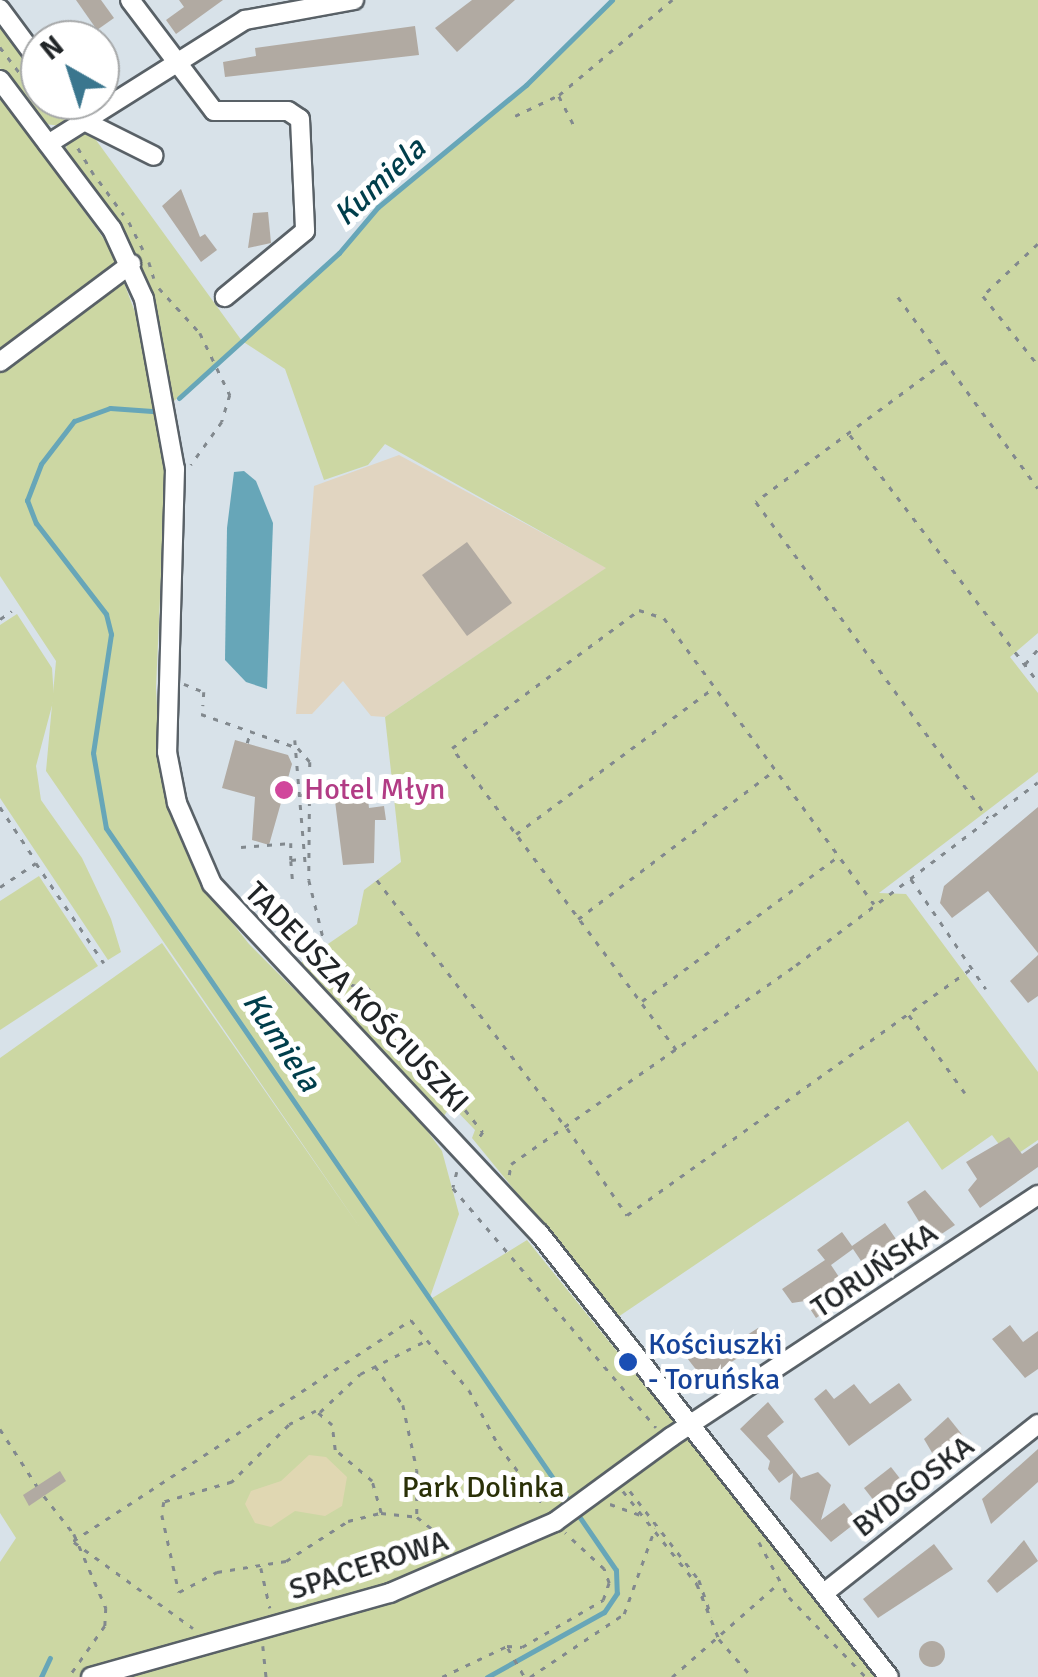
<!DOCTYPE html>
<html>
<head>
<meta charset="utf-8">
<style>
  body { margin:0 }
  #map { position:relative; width:1038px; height:1677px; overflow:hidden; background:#d8e2e9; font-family:Signika,sans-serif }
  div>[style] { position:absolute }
  .commercial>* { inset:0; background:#e1d5c1 }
  .green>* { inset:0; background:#ccd7a3 }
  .sand>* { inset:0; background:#e0d7b2 }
  .water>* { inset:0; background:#67a6b8 }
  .stream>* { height:5px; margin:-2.5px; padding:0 2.5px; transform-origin:2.5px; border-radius:2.5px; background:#67a6b8 }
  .building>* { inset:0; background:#b1aaa2 }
  .round { border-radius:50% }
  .path>* { height:2.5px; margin-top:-1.25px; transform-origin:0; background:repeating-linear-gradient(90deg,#82898e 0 5px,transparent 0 13px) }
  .roads { filter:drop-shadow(2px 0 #596167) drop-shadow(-2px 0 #596167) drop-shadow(0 2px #596167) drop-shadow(0 -2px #596167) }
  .minor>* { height:18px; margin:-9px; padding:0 9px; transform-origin:9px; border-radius:9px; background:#fff }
  .dots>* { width:28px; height:28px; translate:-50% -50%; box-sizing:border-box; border:5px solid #fff; border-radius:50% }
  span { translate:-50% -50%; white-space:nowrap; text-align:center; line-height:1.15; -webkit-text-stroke:10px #fff; paint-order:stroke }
  .hotel-label { font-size:30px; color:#b23c85 }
  .left { translate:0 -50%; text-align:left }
  .street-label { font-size:30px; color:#212527 }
  .transit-label { font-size:30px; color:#164399 }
  .park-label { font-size:30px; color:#2a3007 }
  .water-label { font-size:32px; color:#003e4b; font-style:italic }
  .north { position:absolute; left:20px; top:20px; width:100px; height:100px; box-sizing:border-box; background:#fff; border:2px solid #a6a8a9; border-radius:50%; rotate:321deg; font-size:28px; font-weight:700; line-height:40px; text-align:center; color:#212527 }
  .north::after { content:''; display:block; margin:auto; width:35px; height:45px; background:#3a768e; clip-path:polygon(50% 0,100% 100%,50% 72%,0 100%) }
</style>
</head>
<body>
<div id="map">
  <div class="commercial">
    <i style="clip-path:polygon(399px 455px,607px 568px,385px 717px,371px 716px,343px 681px,312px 714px,296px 714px,314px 486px)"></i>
  </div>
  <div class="green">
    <i style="clip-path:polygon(612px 0,1038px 0,1038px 633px,1010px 657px,1038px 693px,1038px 772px,879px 893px,906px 894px,1038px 1072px,1038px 1140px,1010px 1159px,992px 1135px,942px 1170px,908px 1121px,618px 1317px,472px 1138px,475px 1130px,451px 1105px,444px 1116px,296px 966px,357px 924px,364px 890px,401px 862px,385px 717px,606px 568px,385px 444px,368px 465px,324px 480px,285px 369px,242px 341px,174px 401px,142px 268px,66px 148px,69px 139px,88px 129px,242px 341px,339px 253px,378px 207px,526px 85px)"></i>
    <i style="clip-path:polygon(0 18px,40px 73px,40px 100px,59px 100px,68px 112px,62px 126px,44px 124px,0 68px)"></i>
    <i style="clip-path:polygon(0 95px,117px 257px,112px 269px,0 352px)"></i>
    <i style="clip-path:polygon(123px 280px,145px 339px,166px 464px,156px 688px,161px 779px,199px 881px,249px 944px,406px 1102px,442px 1151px,459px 1214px,429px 1300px,527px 1240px,880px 1677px,0 1677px,0 1562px,16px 1538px,0 1513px,0 1058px,162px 943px,361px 1229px,46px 771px,56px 661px,0 576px,0 373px)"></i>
    <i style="clip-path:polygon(17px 614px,52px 668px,54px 698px,36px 766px,41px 800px,82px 858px,111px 919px,121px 952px,108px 960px,0 798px,0 625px)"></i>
    <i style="clip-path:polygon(39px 876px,98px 966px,0 1030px,0 901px)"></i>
  </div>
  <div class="sand">
    <i style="clip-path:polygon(309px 1455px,326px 1457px,347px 1477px,342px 1506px,325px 1516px,295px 1511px,271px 1527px,255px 1523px,245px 1504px,251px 1491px,281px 1481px)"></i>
  </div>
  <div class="water">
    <i style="clip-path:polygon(244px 471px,256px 481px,273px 523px,267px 689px,246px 682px,225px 660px,227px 528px,234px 472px)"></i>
  </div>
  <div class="stream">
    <i style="left:179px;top:398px;width:216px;rotate:-42.2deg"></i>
    <i style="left:339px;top:253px;width:60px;rotate:-49.7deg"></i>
    <i style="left:378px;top:207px;width:192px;rotate:-39.5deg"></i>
    <i style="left:526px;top:85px;width:121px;rotate:-44.7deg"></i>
    <i style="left:152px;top:411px;width:42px;rotate:-175.9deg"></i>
    <i style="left:110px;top:408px;width:38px;rotate:160deg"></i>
    <i style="left:74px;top:421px;width:54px;rotate:127.5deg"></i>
    <i style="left:41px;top:464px;width:39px;rotate:111deg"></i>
    <i style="left:27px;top:500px;width:25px;rotate:69deg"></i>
    <i style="left:36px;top:523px;width:115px;rotate:52.4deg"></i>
    <i style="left:106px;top:614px;width:21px;rotate:76deg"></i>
    <i style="left:111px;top:634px;width:120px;rotate:98.6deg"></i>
    <i style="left:93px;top:753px;width:76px;rotate:80.2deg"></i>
    <i style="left:106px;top:828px;width:900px;rotate:55.5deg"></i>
    <i style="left:616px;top:1570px;width:23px;rotate:88deg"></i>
    <i style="left:617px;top:1593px;width:23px;rotate:124deg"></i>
    <i style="left:604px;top:1612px;width:134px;rotate:150.9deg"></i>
    <i style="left:41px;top:1677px;width:21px;rotate:-65deg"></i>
  </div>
  <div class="building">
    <i style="clip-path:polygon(76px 0,101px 0,114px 18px,97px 30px)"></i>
    <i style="clip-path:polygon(179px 0,223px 0,176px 34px,166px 20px,184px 7px)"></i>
    <i style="clip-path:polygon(472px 0,515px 0,457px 52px,435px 28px)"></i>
    <i style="clip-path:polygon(415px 26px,419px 55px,225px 77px,223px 62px,256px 56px,255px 48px)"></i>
    <i style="clip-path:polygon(181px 189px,200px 237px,205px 234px,217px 250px,201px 262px,162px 206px)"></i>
    <i style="clip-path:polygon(268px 212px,271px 243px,248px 248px,253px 213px)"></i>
    <i style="clip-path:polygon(467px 542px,512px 603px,467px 636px,422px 575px)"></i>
    <i style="clip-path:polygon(235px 740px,288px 755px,292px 764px,269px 845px,252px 840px,255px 797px,222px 788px)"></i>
    <i style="clip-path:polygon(366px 782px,369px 808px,384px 806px,386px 820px,375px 820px,374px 863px,343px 865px,333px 785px)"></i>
    <i style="clip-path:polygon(1038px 807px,1038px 953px,988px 891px,952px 918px,940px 903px,944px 886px)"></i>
    <i style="clip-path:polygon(1038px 955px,1038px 996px,1028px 1003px,1010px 981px)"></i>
    <i style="clip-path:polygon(1009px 1137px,1022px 1154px,1038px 1143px,1038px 1167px,980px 1208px,968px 1190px,977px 1179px,966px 1162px)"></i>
    <i style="clip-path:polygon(925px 1190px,955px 1225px,931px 1241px,907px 1202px)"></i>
    <i style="clip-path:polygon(885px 1223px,898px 1242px,888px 1249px,898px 1263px,874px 1280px,853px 1249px,831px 1265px,839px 1277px,829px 1284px,841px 1302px,816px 1318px,805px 1301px,792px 1303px,782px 1289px,825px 1260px,817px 1250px,842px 1232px,852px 1246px)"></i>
    <i style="clip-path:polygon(1010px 1325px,1023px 1342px,1038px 1331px,1038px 1369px,1025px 1378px,992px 1339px)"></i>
    <i style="clip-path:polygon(758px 1328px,766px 1340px,722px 1368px,728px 1376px,711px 1389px,684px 1354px,709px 1335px,722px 1351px)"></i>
    <i style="clip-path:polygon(899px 1383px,912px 1400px,849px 1446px,814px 1399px,826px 1389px,834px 1399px,854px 1384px,870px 1404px)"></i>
    <i style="clip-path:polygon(768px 1402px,784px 1422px,767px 1436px,801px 1478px,818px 1472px,831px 1485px,821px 1520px,844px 1503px,858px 1521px,831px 1542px,790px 1499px,793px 1473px,779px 1483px,768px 1469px,770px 1461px,740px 1429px)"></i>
    <i style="clip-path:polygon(948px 1417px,964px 1437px,938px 1463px,924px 1439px)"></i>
    <i style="clip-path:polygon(1038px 1449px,1038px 1482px,991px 1524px,982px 1499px)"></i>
    <i style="clip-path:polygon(891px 1467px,905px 1485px,878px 1506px,864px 1488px)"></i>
    <i style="clip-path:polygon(60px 1471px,66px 1481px,29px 1506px,23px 1495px)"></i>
    <i style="clip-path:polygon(1024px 1540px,1038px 1561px,997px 1593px,987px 1581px)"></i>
    <i style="clip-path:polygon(934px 1544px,953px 1569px,878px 1618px,863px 1599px)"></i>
    <i class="round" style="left:919px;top:1641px;width:26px;height:26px"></i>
  </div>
  <div class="path">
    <i style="left:0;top:47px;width:89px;rotate:52.7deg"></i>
    <i style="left:559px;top:96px;width:36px;rotate:63deg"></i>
    <i style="left:515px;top:116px;width:49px;rotate:-25.5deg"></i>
    <i style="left:559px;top:95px;width:148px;rotate:-40.1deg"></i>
    <i style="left:78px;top:148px;width:31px;rotate:59deg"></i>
    <i style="left:99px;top:181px;width:42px;rotate:53.7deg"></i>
    <i style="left:129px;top:222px;width:31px;rotate:63deg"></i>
    <i style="left:1038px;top:244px;width:76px;rotate:136.6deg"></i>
    <i style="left:983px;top:296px;width:88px;rotate:51.4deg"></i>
    <i style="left:149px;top:262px;width:17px;rotate:73deg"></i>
    <i style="left:159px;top:288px;width:61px;rotate:47.7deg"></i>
    <i style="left:200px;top:333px;width:69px;rotate:64.2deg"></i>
    <i style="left:230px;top:395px;width:28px;rotate:107deg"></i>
    <i style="left:222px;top:422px;width:53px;rotate:125.8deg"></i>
    <i style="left:898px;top:297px;width:237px;rotate:53.8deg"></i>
    <i style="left:945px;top:362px;width:235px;rotate:143.5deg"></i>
    <i style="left:756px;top:502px;width:392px;rotate:53.7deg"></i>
    <i style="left:850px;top:435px;width:310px;rotate:52.7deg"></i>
    <i style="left:0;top:619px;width:14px;rotate:-34deg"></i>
    <i style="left:1025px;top:664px;width:20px;rotate:-49deg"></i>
    <i style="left:184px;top:684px;width:22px;rotate:22deg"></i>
    <i style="left:204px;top:692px;width:14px;rotate:94deg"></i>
    <i style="left:201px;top:714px;width:103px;rotate:19.3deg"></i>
    <i style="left:298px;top:748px;width:18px;rotate:49deg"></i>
    <i style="left:310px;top:762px;width:118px;rotate:90.5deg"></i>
    <i style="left:309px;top:880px;width:105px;rotate:76.2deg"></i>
    <i style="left:295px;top:740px;width:130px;rotate:85.2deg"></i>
    <i style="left:247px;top:743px;width:10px;rotate:-73deg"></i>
    <i style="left:288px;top:792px;width:30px;rotate:12deg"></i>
    <i style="left:0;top:807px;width:65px;rotate:56.3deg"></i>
    <i style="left:516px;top:834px;width:245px;rotate:-36.5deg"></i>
    <i style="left:241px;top:847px;width:50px;rotate:-4.6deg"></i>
    <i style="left:291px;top:843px;width:17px;rotate:90deg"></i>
    <i style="left:291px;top:860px;width:9px;rotate:-6deg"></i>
    <i style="left:291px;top:861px;width:21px;rotate:85deg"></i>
    <i style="left:911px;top:879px;width:133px;rotate:55.7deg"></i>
    <i style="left:377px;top:880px;width:310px;rotate:52.6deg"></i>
    <i style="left:0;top:887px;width:43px;rotate:-33.7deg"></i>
    <i style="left:36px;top:863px;width:121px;rotate:55.8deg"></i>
    <i style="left:578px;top:919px;width:246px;rotate:-37.1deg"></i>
    <i style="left:326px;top:980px;width:43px;rotate:10.8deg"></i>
    <i style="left:368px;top:988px;width:184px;rotate:51.4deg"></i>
    <i style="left:483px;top:1132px;width:9px;rotate:122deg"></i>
    <i style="left:642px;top:1001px;width:242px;rotate:-36.4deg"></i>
    <i style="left:909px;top:1015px;width:96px;rotate:54.3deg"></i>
    <i style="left:676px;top:1050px;width:376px;rotate:-126.6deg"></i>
    <i style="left:452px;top:748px;width:232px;rotate:-36.4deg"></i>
    <i style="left:639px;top:610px;width:26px;rotate:18deg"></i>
    <i style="left:664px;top:618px;width:355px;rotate:53.7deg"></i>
    <i style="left:567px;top:1128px;width:106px;rotate:55.4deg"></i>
    <i style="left:627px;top:1215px;width:423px;rotate:-35.6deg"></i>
    <i style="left:457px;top:1172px;width:16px;rotate:104deg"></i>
    <i style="left:453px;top:1188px;width:314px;rotate:49.7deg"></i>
    <i style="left:509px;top:1175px;width:11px;rotate:-80deg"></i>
    <i style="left:511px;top:1164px;width:348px;rotate:-34.9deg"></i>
    <i style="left:796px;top:965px;width:303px;rotate:-37.1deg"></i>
    <i style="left:375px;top:1366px;width:48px;rotate:54.3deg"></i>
    <i style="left:403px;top:1405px;width:66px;rotate:77.8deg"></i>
    <i style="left:417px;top:1470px;width:45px;rotate:90deg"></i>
    <i style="left:320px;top:1412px;width:55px;rotate:-43.5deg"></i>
    <i style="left:360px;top:1374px;width:75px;rotate:-26.9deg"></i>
    <i style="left:427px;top:1340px;width:65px;rotate:50deg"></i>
    <i style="left:469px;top:1390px;width:64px;rotate:61.8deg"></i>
    <i style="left:499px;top:1446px;width:76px;rotate:53deg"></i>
    <i style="left:0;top:1429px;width:68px;rotate:57deg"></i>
    <i style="left:623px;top:1491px;width:119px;rotate:51.5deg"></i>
    <i style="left:697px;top:1584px;width:59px;rotate:68.2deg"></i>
    <i style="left:719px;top:1639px;width:50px;rotate:49deg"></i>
    <i style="left:630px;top:1491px;width:113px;rotate:52.2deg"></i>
    <i style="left:699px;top:1580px;width:39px;rotate:71deg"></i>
    <i style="left:44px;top:1496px;width:48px;rotate:51.7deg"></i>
    <i style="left:74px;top:1534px;width:81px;rotate:66.6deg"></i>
    <i style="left:106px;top:1608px;width:18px;rotate:93deg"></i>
    <i style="left:105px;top:1626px;width:62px;rotate:125.2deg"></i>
    <i style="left:610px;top:1504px;width:32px;rotate:20deg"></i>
    <i style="left:381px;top:1513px;width:33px;rotate:-106deg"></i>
    <i style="left:372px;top:1481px;width:48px;rotate:-140deg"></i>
    <i style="left:335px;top:1450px;width:25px;rotate:-97deg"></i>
    <i style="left:332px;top:1425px;width:21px;rotate:-139deg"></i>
    <i style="left:316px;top:1411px;width:30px;rotate:153deg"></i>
    <i style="left:289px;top:1425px;width:81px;rotate:135deg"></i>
    <i style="left:232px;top:1482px;width:71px;rotate:163.6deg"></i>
    <i style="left:164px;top:1502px;width:13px;rotate:99deg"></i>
    <i style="left:162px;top:1515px;width:79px;rotate:77.6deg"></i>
    <i style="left:179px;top:1592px;width:43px;rotate:-27.8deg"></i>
    <i style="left:217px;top:1572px;width:70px;rotate:-9.1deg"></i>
    <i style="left:286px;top:1561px;width:74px;rotate:-32.8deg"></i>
    <i style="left:348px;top:1521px;width:34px;rotate:-14deg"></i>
    <i style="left:381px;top:1513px;width:36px;rotate:6deg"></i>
    <i style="left:417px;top:1517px;width:48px;rotate:38.3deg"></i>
    <i style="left:73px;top:1541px;width:404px;rotate:-33.2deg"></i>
    <i style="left:411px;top:1320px;width:26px;rotate:51deg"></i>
    <i style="left:74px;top:1542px;width:147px;rotate:35.9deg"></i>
    <i style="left:759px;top:1542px;width:63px;rotate:61.4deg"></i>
    <i style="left:789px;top:1597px;width:110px;rotate:46.1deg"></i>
    <i style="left:261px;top:1568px;width:41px;rotate:77.3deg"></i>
    <i style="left:263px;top:1646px;width:31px;rotate:84deg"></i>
    <i style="left:508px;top:1648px;width:34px;rotate:60deg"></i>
    <i style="left:442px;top:1677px;width:72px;rotate:-25.5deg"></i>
    <i style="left:507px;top:1646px;width:15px;rotate:4deg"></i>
    <i style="left:522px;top:1647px;width:94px;rotate:-30.1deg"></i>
    <i style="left:603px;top:1600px;width:18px;rotate:-71deg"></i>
    <i style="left:609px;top:1583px;width:15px;rotate:-110deg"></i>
    <i style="left:604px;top:1569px;width:53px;rotate:-137.3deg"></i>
    <i style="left:530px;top:1677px;width:113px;rotate:-33.8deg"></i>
    <i style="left:624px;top:1614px;width:91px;rotate:-70.2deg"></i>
    <i style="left:672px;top:1677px;width:142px;rotate:-41.3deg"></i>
  </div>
  <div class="roads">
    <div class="minor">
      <i style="left:130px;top:0;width:139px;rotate:52.9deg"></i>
      <i style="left:214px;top:111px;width:74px"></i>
      <i style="left:288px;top:111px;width:14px;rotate:34deg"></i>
      <i style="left:300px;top:119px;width:112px;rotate:87.4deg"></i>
      <i style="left:305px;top:231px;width:104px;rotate:140.5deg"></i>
      <i style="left:0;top:9px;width:67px;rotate:53.5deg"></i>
      <i style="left:0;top:80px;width:186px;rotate:53.1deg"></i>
      <i style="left:112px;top:229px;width:77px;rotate:65.4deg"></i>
      <i style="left:144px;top:299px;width:173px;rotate:79.7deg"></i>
      <i style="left:175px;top:469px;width:283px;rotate:91.6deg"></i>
      <i style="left:167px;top:752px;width:52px;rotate:78.9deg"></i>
      <i style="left:177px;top:803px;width:88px;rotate:66.6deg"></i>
      <i style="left:212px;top:884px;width:478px;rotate:46.9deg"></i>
      <i style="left:539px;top:1233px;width:565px;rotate:51.75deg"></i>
      <i style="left:67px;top:100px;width:25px;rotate:53deg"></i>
      <i style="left:82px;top:120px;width:80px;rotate:26.6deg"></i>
      <i style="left:48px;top:144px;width:233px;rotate:-32.2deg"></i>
      <i style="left:245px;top:20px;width:111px;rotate:-10.4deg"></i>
      <i style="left:0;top:362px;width:164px;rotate:-36.8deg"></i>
      <i style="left:824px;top:1593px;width:273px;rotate:-38.3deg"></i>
      <i style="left:91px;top:1677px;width:311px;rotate:-15.7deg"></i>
      <i style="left:390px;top:1593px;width:180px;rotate:-23.3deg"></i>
      <i style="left:555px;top:1522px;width:144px;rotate:-36.2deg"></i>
      <i style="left:671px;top:1437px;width:440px;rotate:-33.4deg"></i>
    </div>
  </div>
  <div class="dots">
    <i style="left:284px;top:790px;background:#d1479c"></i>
    <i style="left:628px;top:1362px;background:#1a4fb4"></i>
  </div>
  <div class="hotel-label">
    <span class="left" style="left:304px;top:790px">Hotel Młyn</span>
  </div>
  <div class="street-label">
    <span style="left:356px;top:998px;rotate:46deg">TADEUSZA KOŚCIUSZKI</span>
    <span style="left:875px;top:1271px;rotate:-34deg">TORUŃSKA</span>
    <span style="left:914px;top:1487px;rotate:-38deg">BYDGOSKA</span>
    <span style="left:369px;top:1566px;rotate:-18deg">SPACEROWA</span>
  </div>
  <div class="transit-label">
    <span class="left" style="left:648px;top:1362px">Kościuszki<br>- Toruńska</span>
  </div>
  <div class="park-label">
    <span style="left:483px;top:1488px">Park Dolinka</span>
  </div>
  <div class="water-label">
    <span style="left:380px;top:182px;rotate:-43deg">Kumiela</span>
    <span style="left:281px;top:1042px;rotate:56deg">Kumiela</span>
  </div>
  <div class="north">N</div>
</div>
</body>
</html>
